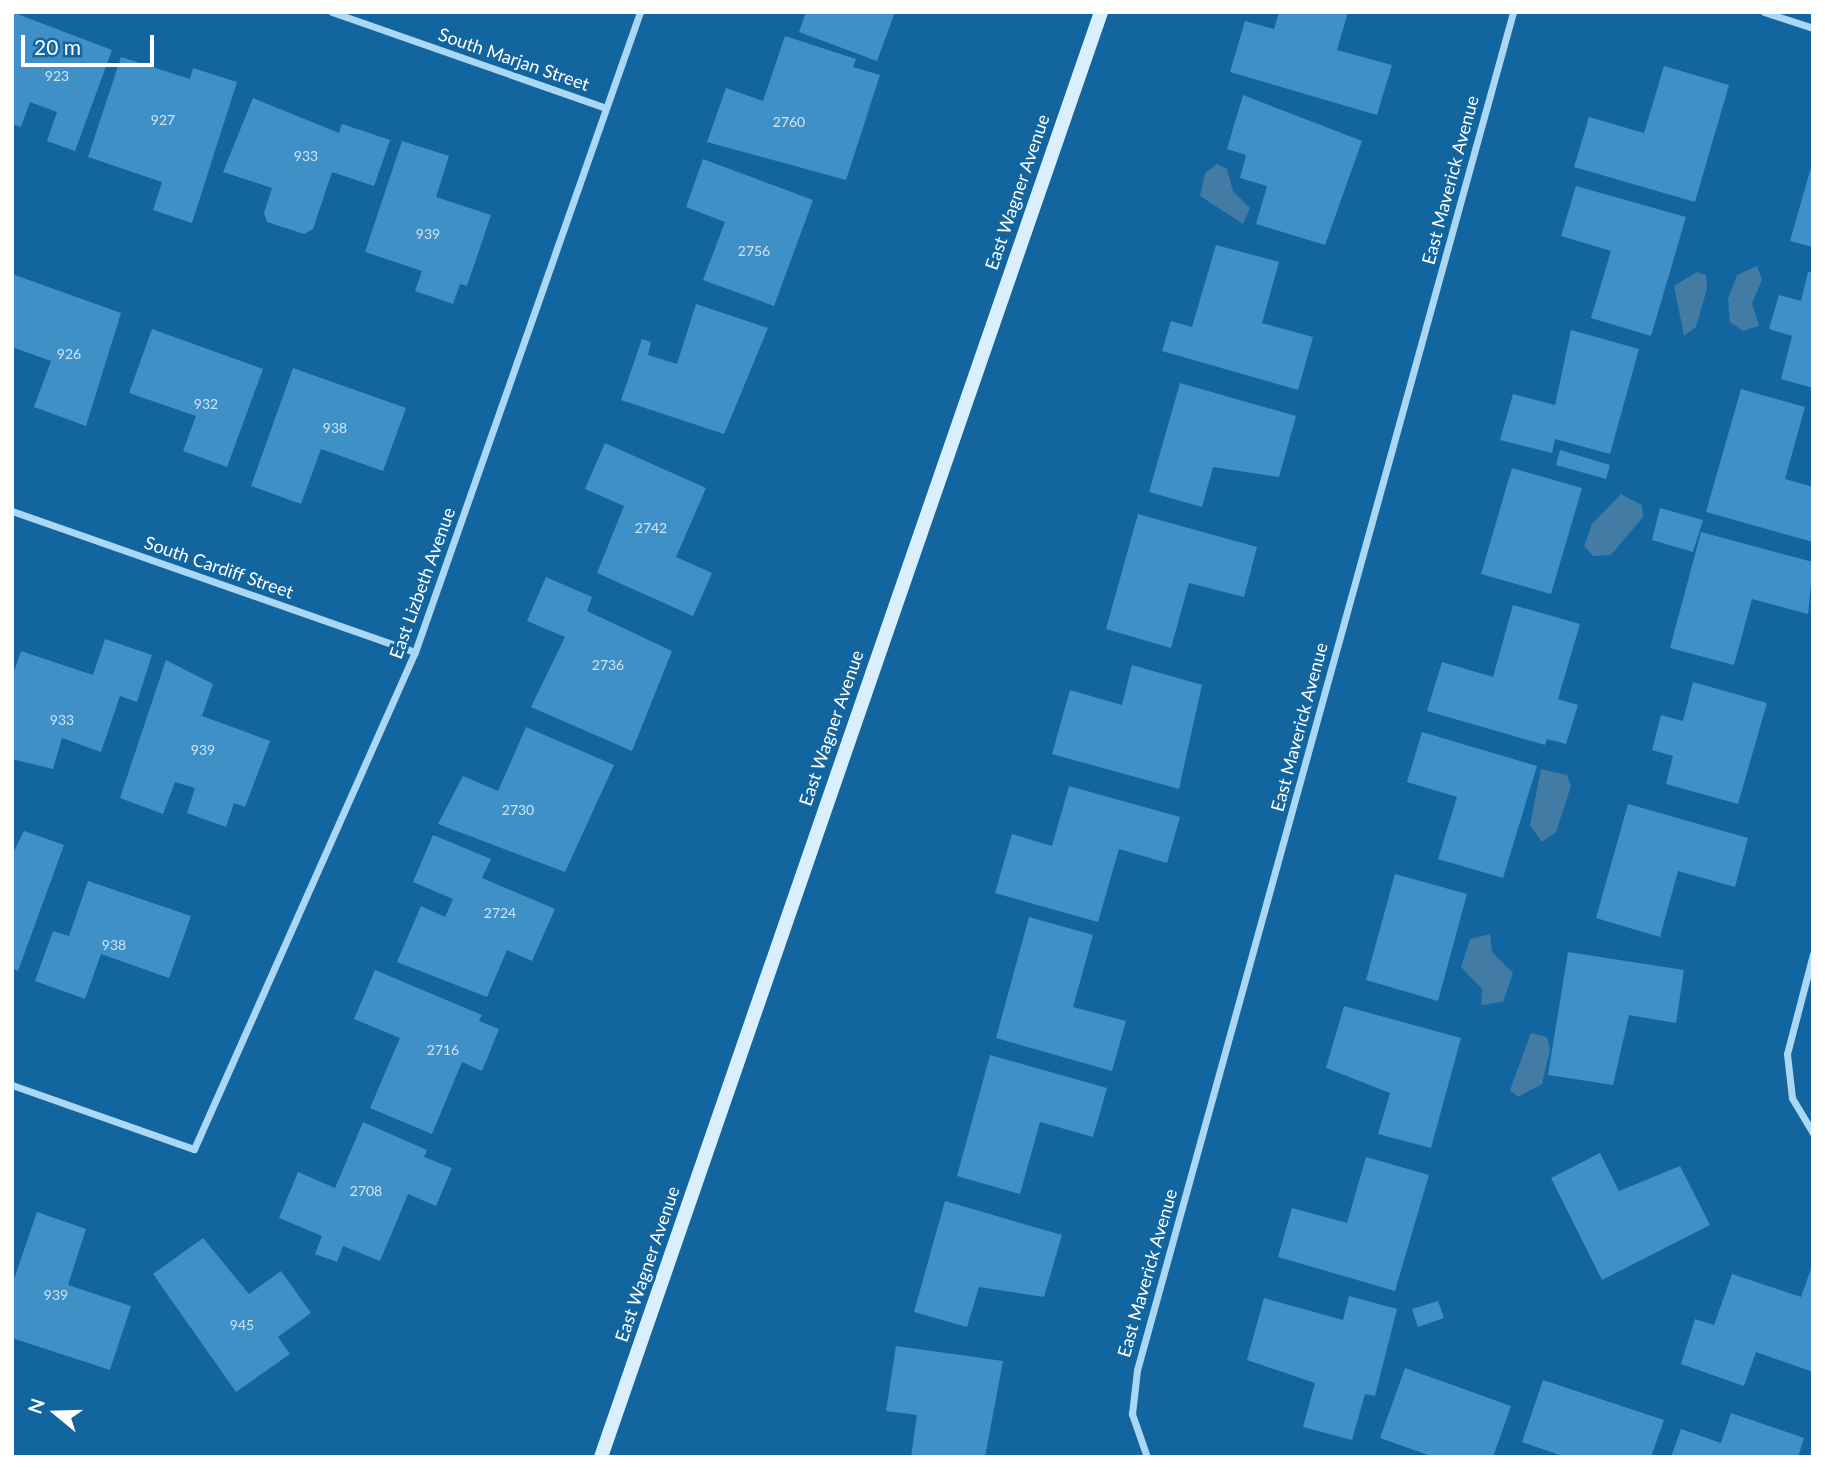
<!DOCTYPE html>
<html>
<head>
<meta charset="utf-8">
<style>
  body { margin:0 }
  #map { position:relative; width:1825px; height:1469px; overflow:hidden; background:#12659f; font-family:Lato,sans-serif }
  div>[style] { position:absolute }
  .water>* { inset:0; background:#427ba4 }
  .building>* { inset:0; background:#3f90c7 }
  .street>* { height:7px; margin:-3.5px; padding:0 3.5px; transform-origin:3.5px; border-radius:3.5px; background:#aad7f4 }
  .secondary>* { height:14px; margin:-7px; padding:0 7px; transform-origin:7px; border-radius:7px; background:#daeffd }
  span { translate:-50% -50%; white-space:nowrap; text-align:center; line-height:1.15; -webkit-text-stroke:6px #12659f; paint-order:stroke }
  .number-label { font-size:14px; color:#cfe3f1 }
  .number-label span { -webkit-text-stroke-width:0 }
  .street-label { font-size:18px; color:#fff }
  .frame { position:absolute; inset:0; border:14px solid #fff; pointer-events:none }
  .north { position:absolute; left:21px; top:1378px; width:70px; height:70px; -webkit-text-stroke:5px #12659f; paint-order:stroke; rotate:289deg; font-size:19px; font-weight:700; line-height:28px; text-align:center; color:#fff }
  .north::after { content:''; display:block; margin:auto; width:24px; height:32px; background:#fff; clip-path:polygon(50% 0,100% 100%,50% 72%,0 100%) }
  .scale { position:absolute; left:21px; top:35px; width:133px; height:32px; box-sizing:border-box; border:4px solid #fff; border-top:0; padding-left:9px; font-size:21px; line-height:24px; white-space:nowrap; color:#fff; -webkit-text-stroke:5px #12659f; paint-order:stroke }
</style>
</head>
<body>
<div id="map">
  <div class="water">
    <i style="clip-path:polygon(1217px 164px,1227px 169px,1233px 191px,1250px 208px,1243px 224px,1200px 196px,1205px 173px)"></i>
    <i style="clip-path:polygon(1757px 266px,1762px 280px,1752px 303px,1759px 326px,1743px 331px,1730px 322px,1728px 299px,1737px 275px)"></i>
    <i style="clip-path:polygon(1697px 272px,1706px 275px,1707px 289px,1696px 327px,1684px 336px,1674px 286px)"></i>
    <i style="clip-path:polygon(1621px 494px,1642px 505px,1643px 517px,1611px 555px,1593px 556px,1584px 546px,1592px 524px)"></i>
    <i style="clip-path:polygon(1541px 769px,1567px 775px,1571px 786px,1556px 832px,1542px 842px,1530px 825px)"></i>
    <i style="clip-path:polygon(1490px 934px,1492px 952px,1513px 973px,1503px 1002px,1481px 1005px,1482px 989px,1461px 967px,1470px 939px)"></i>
    <i style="clip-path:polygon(1531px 1033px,1547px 1037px,1550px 1050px,1542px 1084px,1518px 1097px,1510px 1090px)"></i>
  </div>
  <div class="building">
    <i style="clip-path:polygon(12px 12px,112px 50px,75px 151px,47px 141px,57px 112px,30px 102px,21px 127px,12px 124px)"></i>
    <i style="clip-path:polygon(806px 12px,895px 12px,877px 61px,799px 32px)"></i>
    <i style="clip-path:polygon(1279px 12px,1348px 12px,1337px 50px,1392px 65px,1377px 115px,1230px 72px,1245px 21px,1274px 29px)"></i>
    <i style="clip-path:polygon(785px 36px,856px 59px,853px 67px,880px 75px,846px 180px,707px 142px,726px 88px,763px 101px)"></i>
    <i style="clip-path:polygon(121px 57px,190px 79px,193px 68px,237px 82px,192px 223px,153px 210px,162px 182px,88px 157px)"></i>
    <i style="clip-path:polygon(1664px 66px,1729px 85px,1695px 202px,1574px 167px,1589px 117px,1644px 133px)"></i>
    <i style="clip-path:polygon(1243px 95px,1362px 141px,1325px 245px,1256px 224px,1267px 186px,1240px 178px,1246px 155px,1227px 149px)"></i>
    <i style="clip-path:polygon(253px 98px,339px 133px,342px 124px,390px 140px,374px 186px,332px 172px,313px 229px,304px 234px,267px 222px,264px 213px,272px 188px,223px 172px)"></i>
    <i style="clip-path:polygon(402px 141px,449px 156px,436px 197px,491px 215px,467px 286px,460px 284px,453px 304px,415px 291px,422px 271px,365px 252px)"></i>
    <i style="clip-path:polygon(703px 159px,813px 200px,774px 306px,703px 280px,725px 222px,686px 207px)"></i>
    <i style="clip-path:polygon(1812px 164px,1813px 165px,1813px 247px,1790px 241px)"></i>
    <i style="clip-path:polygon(1576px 186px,1686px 217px,1651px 336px,1591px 318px,1611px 251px,1561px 236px)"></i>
    <i style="clip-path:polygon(1216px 245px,1279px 262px,1262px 323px,1313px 337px,1298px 390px,1162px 351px,1171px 321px,1192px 327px)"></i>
    <i style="clip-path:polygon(1808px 272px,1813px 273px,1813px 388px,1781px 379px,1792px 336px,1769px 329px,1779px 295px,1801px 301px)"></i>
    <i style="clip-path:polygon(12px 274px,121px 313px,86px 426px,34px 407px,51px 361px,12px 347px)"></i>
    <i style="clip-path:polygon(696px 304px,768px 328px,724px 434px,621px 400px,642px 339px,651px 342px,648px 355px,677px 364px)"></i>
    <i style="clip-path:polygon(152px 329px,263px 369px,227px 467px,183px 451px,196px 416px,129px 393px)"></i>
    <i style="clip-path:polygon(1571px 330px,1639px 349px,1610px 454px,1555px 439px,1552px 453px,1500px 440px,1513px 394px,1555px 405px)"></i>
    <i style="clip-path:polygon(293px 368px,406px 408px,383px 471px,321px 449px,301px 504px,251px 486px)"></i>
    <i style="clip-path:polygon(1180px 383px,1296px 416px,1279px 477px,1213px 467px,1202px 507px,1149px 492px)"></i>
    <i style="clip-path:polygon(1741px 389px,1805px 407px,1785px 479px,1813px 487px,1813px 542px,1706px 512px)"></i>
    <i style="clip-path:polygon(605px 443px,706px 488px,676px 557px,712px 573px,693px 616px,597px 573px,624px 506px,585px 489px)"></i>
    <i style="clip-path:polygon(1560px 450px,1610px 465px,1606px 479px,1556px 465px)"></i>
    <i style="clip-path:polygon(1512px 468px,1582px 488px,1551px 594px,1481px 574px)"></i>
    <i style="clip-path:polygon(1660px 508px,1703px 520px,1693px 552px,1652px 540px)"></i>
    <i style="clip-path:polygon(1138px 514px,1257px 547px,1244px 597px,1189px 583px,1171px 648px,1106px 629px)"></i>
    <i style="clip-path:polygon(1701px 532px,1813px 562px,1808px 614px,1752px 599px,1734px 665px,1670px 648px)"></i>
    <i style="clip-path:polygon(546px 577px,592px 597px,587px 611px,672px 651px,632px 751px,531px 707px,565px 637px,527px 621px)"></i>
    <i style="clip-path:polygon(1513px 605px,1580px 624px,1558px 699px,1578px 705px,1566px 744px,1547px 739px,1545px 745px,1427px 711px,1442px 662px,1493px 677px)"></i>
    <i style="clip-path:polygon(105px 639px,152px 655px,137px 702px,120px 696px,101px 752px,62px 738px,53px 769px,12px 759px,12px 677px,21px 651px,93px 675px)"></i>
    <i style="clip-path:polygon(166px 660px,213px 684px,202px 716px,270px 741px,245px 807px,234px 803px,226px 827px,187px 813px,195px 788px,175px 782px,163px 814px,120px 798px)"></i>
    <i style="clip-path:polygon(1132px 665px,1202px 685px,1179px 789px,1052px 754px,1070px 690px,1122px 705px)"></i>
    <i style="clip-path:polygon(1693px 682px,1767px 703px,1738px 804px,1666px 784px,1673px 756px,1652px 750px,1661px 715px,1683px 721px)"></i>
    <i style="clip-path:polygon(526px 727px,614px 765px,565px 872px,438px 824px,463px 776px,498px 791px)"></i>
    <i style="clip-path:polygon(1422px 732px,1537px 766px,1503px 878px,1438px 859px,1457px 797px,1407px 782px)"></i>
    <i style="clip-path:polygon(1069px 786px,1180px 817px,1167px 863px,1119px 849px,1098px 922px,995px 893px,1012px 834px,1052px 846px)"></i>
    <i style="clip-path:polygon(1628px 804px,1748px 838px,1735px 887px,1678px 871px,1660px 937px,1596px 918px)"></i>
    <i style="clip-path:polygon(24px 831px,64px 845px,18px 971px,12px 968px,12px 855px)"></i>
    <i style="clip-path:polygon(433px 835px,491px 859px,482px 878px,555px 909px,532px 961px,507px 950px,487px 997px,397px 962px,421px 906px,445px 917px,453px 899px,413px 882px)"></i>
    <i style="clip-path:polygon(1395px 874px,1467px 894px,1438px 1001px,1366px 980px)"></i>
    <i style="clip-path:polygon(88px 881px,191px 916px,169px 978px,101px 954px,85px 999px,35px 981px,53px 931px,69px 936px)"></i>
    <i style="clip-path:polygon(1029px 917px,1093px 935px,1073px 1007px,1126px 1021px,1112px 1071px,996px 1038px)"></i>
    <i style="clip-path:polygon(1568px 952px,1684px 970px,1676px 1023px,1629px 1015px,1613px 1085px,1548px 1075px)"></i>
    <i style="clip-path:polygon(375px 970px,482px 1015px,479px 1021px,499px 1029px,482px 1071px,462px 1062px,432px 1134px,370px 1108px,400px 1038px,354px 1019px)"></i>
    <i style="clip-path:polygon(1344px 1006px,1461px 1038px,1431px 1148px,1378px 1134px,1390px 1093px,1326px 1068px)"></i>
    <i style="clip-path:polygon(990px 1055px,1107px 1088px,1093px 1137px,1040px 1122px,1020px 1194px,957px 1176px)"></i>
    <i style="clip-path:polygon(363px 1122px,427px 1150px,424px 1157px,452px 1168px,436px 1206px,408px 1194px,380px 1261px,343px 1246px,337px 1262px,315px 1254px,322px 1236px,279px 1218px,298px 1172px,335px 1188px)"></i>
    <i style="clip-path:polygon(1600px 1153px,1619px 1191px,1680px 1166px,1710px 1225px,1602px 1280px,1551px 1178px)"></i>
    <i style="clip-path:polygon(1366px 1157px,1429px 1175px,1395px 1291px,1278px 1257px,1292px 1208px,1347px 1223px)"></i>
    <i style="clip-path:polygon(945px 1201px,1062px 1235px,1044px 1297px,979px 1287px,967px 1327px,914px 1312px)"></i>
    <i style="clip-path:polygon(37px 1212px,86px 1229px,68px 1285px,131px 1306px,110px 1370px,12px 1338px,12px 1285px)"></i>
    <i style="clip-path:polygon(203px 1238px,249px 1294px,281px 1271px,311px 1313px,278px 1337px,290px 1354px,236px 1392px,153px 1274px)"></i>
    <i style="clip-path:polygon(1813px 1263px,1813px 1372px,1756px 1352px,1744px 1386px,1681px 1364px,1695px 1319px,1714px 1325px,1732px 1274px,1801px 1297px)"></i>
    <i style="clip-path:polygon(1349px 1296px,1397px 1309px,1375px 1396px,1365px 1394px,1352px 1440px,1303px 1427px,1315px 1383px,1247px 1360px,1264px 1298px,1343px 1320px)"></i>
    <i style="clip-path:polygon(1438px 1301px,1444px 1318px,1418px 1327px,1412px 1309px)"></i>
    <i style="clip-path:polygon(896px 1346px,1003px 1361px,985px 1457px,911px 1457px,917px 1415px,886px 1411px)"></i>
    <i style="clip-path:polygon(1405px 1368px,1511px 1406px,1493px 1457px,1434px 1457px,1380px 1438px)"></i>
    <i style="clip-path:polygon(1543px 1380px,1664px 1420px,1651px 1457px,1566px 1457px,1522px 1442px)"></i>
    <i style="clip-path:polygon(1731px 1413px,1804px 1438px,1798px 1457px,1671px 1457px,1681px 1429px,1721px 1443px)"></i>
  </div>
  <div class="street">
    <i style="left:332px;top:12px;width:290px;rotate:19.3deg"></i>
    <i style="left:1764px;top:12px;width:52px;rotate:18.1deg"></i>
    <i style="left:12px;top:511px;width:427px;rotate:19.3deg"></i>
    <i style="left:1813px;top:954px;width:103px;rotate:104.6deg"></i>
    <i style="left:1787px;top:1054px;width:44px;rotate:83.5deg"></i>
    <i style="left:1792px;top:1098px;width:41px;rotate:59deg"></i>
    <i style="left:12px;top:1085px;width:193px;rotate:19.4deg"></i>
    <i style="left:194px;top:1149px;width:544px;rotate:-66.03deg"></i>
    <i style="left:415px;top:652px;width:678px;rotate:-70.63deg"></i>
    <i style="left:1147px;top:1457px;width:46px;rotate:-109.2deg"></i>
    <i style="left:1132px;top:1414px;width:44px;rotate:-83.5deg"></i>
    <i style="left:1137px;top:1370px;width:1409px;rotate:-74.52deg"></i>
  </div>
  <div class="secondary">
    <i style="left:601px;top:1457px;width:1529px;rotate:-70.91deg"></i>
  </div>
  <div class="number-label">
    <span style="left:57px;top:76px">923</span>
    <span style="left:163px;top:120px">927</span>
    <span style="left:789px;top:122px">2760</span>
    <span style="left:306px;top:156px">933</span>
    <span style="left:428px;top:234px">939</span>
    <span style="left:754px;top:251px">2756</span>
    <span style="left:69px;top:354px">926</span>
    <span style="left:206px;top:404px">932</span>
    <span style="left:335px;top:428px">938</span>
    <span style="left:651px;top:528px">2742</span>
    <span style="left:608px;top:665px">2736</span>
    <span style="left:62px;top:720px">933</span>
    <span style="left:203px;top:750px">939</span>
    <span style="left:518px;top:810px">2730</span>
    <span style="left:500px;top:913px">2724</span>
    <span style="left:114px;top:945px">938</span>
    <span style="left:443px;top:1050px">2716</span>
    <span style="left:366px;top:1191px">2708</span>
    <span style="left:56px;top:1295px">939</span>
    <span style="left:242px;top:1325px">945</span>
  </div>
  <div class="street-label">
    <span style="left:514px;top:59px;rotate:19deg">South Marjan Street</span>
    <span style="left:1450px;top:180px;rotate:-75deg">East Maverick Avenue</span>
    <span style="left:1017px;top:192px;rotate:-71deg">East Wagner Avenue</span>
    <span style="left:219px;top:567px;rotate:19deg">South Cardiff Street</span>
    <span style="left:422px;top:583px;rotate:-70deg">East Lizbeth Avenue</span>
    <span style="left:1299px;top:727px;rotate:-75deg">East Maverick Avenue</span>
    <span style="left:831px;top:728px;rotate:-71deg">East Wagner Avenue</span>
    <span style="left:647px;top:1264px;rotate:-71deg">East Wagner Avenue</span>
    <span style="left:1147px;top:1273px;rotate:-74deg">East Maverick Avenue</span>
  </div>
  <div class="frame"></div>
  <div class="north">N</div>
  <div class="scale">20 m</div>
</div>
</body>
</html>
